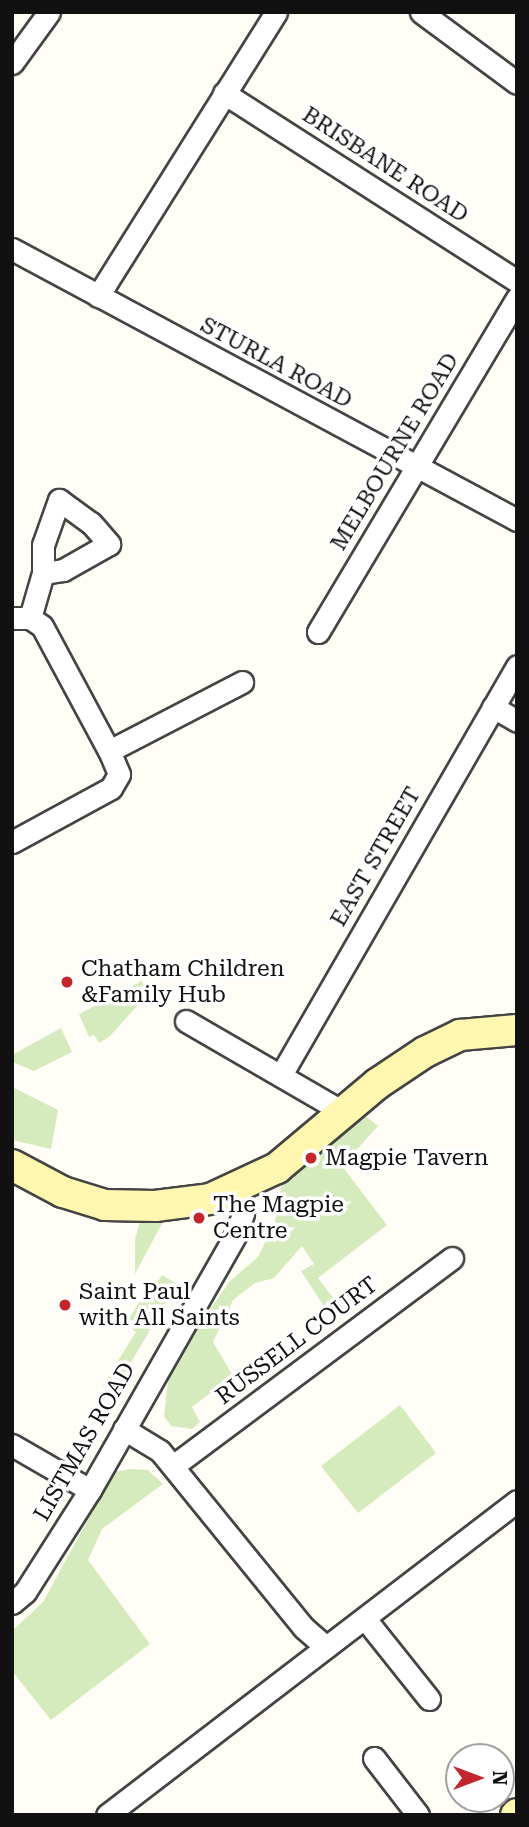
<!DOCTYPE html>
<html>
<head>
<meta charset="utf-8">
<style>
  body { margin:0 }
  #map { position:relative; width:529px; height:1827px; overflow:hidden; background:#fffdf5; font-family:"Roboto Serif",serif }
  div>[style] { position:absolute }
  .green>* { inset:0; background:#d5ebbd }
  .roads { filter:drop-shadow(2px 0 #444) drop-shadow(-2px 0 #444) drop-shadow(0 2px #444) drop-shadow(0 -2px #444) }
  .street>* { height:21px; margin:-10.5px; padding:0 10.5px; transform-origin:10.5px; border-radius:10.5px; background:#fff }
  .secondary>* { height:30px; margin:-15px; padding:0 15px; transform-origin:15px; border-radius:15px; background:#fff6b0 }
  .dots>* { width:19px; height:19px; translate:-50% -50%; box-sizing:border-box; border:4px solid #fff; border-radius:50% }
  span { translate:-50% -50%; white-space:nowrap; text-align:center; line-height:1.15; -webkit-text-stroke:7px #fff; paint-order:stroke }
  .street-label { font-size:23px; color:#111 }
  .poi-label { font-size:23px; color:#111 }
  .left { translate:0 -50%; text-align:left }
  .frame { position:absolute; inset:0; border:14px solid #111; pointer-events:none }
  .north { position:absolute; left:445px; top:1743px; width:70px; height:70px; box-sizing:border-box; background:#fff; border:2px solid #a0a0a0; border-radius:50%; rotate:90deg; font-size:19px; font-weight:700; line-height:28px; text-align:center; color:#111 }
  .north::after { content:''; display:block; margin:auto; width:24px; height:32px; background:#c4262e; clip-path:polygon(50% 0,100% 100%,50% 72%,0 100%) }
</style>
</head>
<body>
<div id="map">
  <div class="green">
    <i style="clip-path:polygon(142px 981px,146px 996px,110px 1036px,99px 1043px,94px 1035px,89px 1037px,79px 1014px)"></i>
    <i style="clip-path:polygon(61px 1028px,72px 1052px,34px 1071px,12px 1062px,12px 1055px)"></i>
    <i style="clip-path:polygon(12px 1087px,58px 1110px,51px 1149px,12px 1140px)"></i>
    <i style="clip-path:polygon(362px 1113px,378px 1126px,342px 1166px,387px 1225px,318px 1278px,344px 1312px,329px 1314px,301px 1271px,314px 1264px,302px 1246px,274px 1278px,255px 1283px,233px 1300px,213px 1342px,233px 1376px,192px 1407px,200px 1422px,192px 1429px,171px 1426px,164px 1416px,168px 1381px,191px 1337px,230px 1281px,258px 1257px,275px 1222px,283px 1177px)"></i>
    <i style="clip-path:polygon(165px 1218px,135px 1274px,135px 1239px,140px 1221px)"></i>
    <i style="clip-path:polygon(162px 1275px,177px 1284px,113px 1393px,103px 1385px,136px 1332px,126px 1324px,148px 1287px,153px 1289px)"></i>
    <i style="clip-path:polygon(400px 1405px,436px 1453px,358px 1513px,321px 1466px)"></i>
    <i style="clip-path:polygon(131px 1469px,148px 1470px,163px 1484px,102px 1529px,88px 1560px,150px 1644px,51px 1720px,12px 1671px,12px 1631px,43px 1602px,114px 1472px)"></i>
  </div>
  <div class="roads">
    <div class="street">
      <i style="left:421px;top:12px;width:119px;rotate:36.5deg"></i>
      <i style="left:12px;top:63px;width:63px;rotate:-54deg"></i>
      <i style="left:224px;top:93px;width:348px;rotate:32.7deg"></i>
      <i style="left:12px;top:249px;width:573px;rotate:28.22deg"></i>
      <i style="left:98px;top:296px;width:335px;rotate:-57.9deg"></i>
      <i style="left:12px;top:618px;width:18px"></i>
      <i style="left:30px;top:618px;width:14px;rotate:34deg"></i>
      <i style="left:42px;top:626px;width:142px;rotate:61.8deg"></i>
      <i style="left:109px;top:751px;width:150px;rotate:-27.4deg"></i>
      <i style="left:30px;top:618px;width:47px;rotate:-73.9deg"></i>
      <i style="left:43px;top:573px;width:28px;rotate:-90deg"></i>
      <i style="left:43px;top:545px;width:48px;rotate:-70.4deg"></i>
      <i style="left:59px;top:500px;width:39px;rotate:36deg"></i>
      <i style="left:91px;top:523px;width:28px;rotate:49deg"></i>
      <i style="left:109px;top:544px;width:53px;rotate:150.5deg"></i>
      <i style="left:63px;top:570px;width:20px;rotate:171deg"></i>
      <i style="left:318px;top:632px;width:389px;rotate:-59.2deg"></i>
      <i style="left:493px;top:707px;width:28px;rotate:30deg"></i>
      <i style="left:12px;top:842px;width:113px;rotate:-28.6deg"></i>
      <i style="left:111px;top:788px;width:16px;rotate:-60deg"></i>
      <i style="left:119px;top:774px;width:25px;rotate:-113deg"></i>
      <i style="left:186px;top:1021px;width:181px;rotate:30.1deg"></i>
      <i style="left:281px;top:1075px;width:472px;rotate:-60deg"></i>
      <i style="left:124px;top:1429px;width:42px;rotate:31.4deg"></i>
      <i style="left:160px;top:1451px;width:228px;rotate:50.9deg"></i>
      <i style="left:304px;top:1628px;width:29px;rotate:41deg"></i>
      <i style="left:12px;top:1445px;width:90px;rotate:30deg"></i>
      <i style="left:173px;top:1466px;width:348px;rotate:-36.7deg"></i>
      <i style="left:12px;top:1603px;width:17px;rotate:-40deg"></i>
      <i style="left:25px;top:1592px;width:121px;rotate:-57.5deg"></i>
      <i style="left:90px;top:1490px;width:297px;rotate:-60.3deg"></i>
      <i style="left:237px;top:1232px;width:20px;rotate:-72deg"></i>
      <i style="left:243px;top:1213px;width:25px;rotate:-101deg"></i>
      <i style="left:366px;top:1620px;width:101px;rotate:51.4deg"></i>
      <i style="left:374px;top:1758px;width:72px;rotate:52.3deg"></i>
      <i style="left:107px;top:1815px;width:516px;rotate:-37.45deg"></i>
    </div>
    <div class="secondary">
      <i style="left:12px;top:1165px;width:58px;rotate:27.9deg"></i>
      <i style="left:63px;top:1192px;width:44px;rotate:17.2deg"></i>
      <i style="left:105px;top:1205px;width:50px;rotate:1.1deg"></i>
      <i style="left:155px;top:1206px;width:55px;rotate:-7.3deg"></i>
      <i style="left:210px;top:1199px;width:74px;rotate:-24.8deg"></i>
      <i style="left:277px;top:1168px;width:131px;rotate:-40deg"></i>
      <i style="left:377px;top:1084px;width:58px;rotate:-33.7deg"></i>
      <i style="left:425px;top:1052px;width:39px;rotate:-26deg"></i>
      <i style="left:460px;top:1035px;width:57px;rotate:-5deg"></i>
      <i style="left:516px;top:1815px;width:1px;rotate:-45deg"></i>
    </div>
  </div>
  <div class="dots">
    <i style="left:67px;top:982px;background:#c4262e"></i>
    <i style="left:311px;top:1158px;background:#c4262e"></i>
    <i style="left:199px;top:1218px;background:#c4262e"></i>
    <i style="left:65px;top:1305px;background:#c4262e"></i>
  </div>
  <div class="street-label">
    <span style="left:385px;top:165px;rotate:33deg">BRISBANE ROAD</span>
    <span style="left:276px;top:363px;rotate:28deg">STURLA ROAD</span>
    <span style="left:395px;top:452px;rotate:-59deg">MELBOURNE ROAD</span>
    <span style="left:376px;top:857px;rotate:-60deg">EAST STREET</span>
    <span style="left:297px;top:1341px;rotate:-37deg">RUSSELL COURT</span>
    <span style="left:85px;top:1442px;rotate:-60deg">LISTMAS ROAD</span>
  </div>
  <div class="poi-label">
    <span class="left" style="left:81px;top:982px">Chatham Children<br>&amp;Family Hub</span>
    <span class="left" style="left:325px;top:1158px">Magpie Tavern</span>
    <span class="left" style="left:213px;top:1218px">The Magpie<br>Centre</span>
    <span class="left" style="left:79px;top:1305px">Saint Paul<br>with All Saints</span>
  </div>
  <div class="frame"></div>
  <div class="north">N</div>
</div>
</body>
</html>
